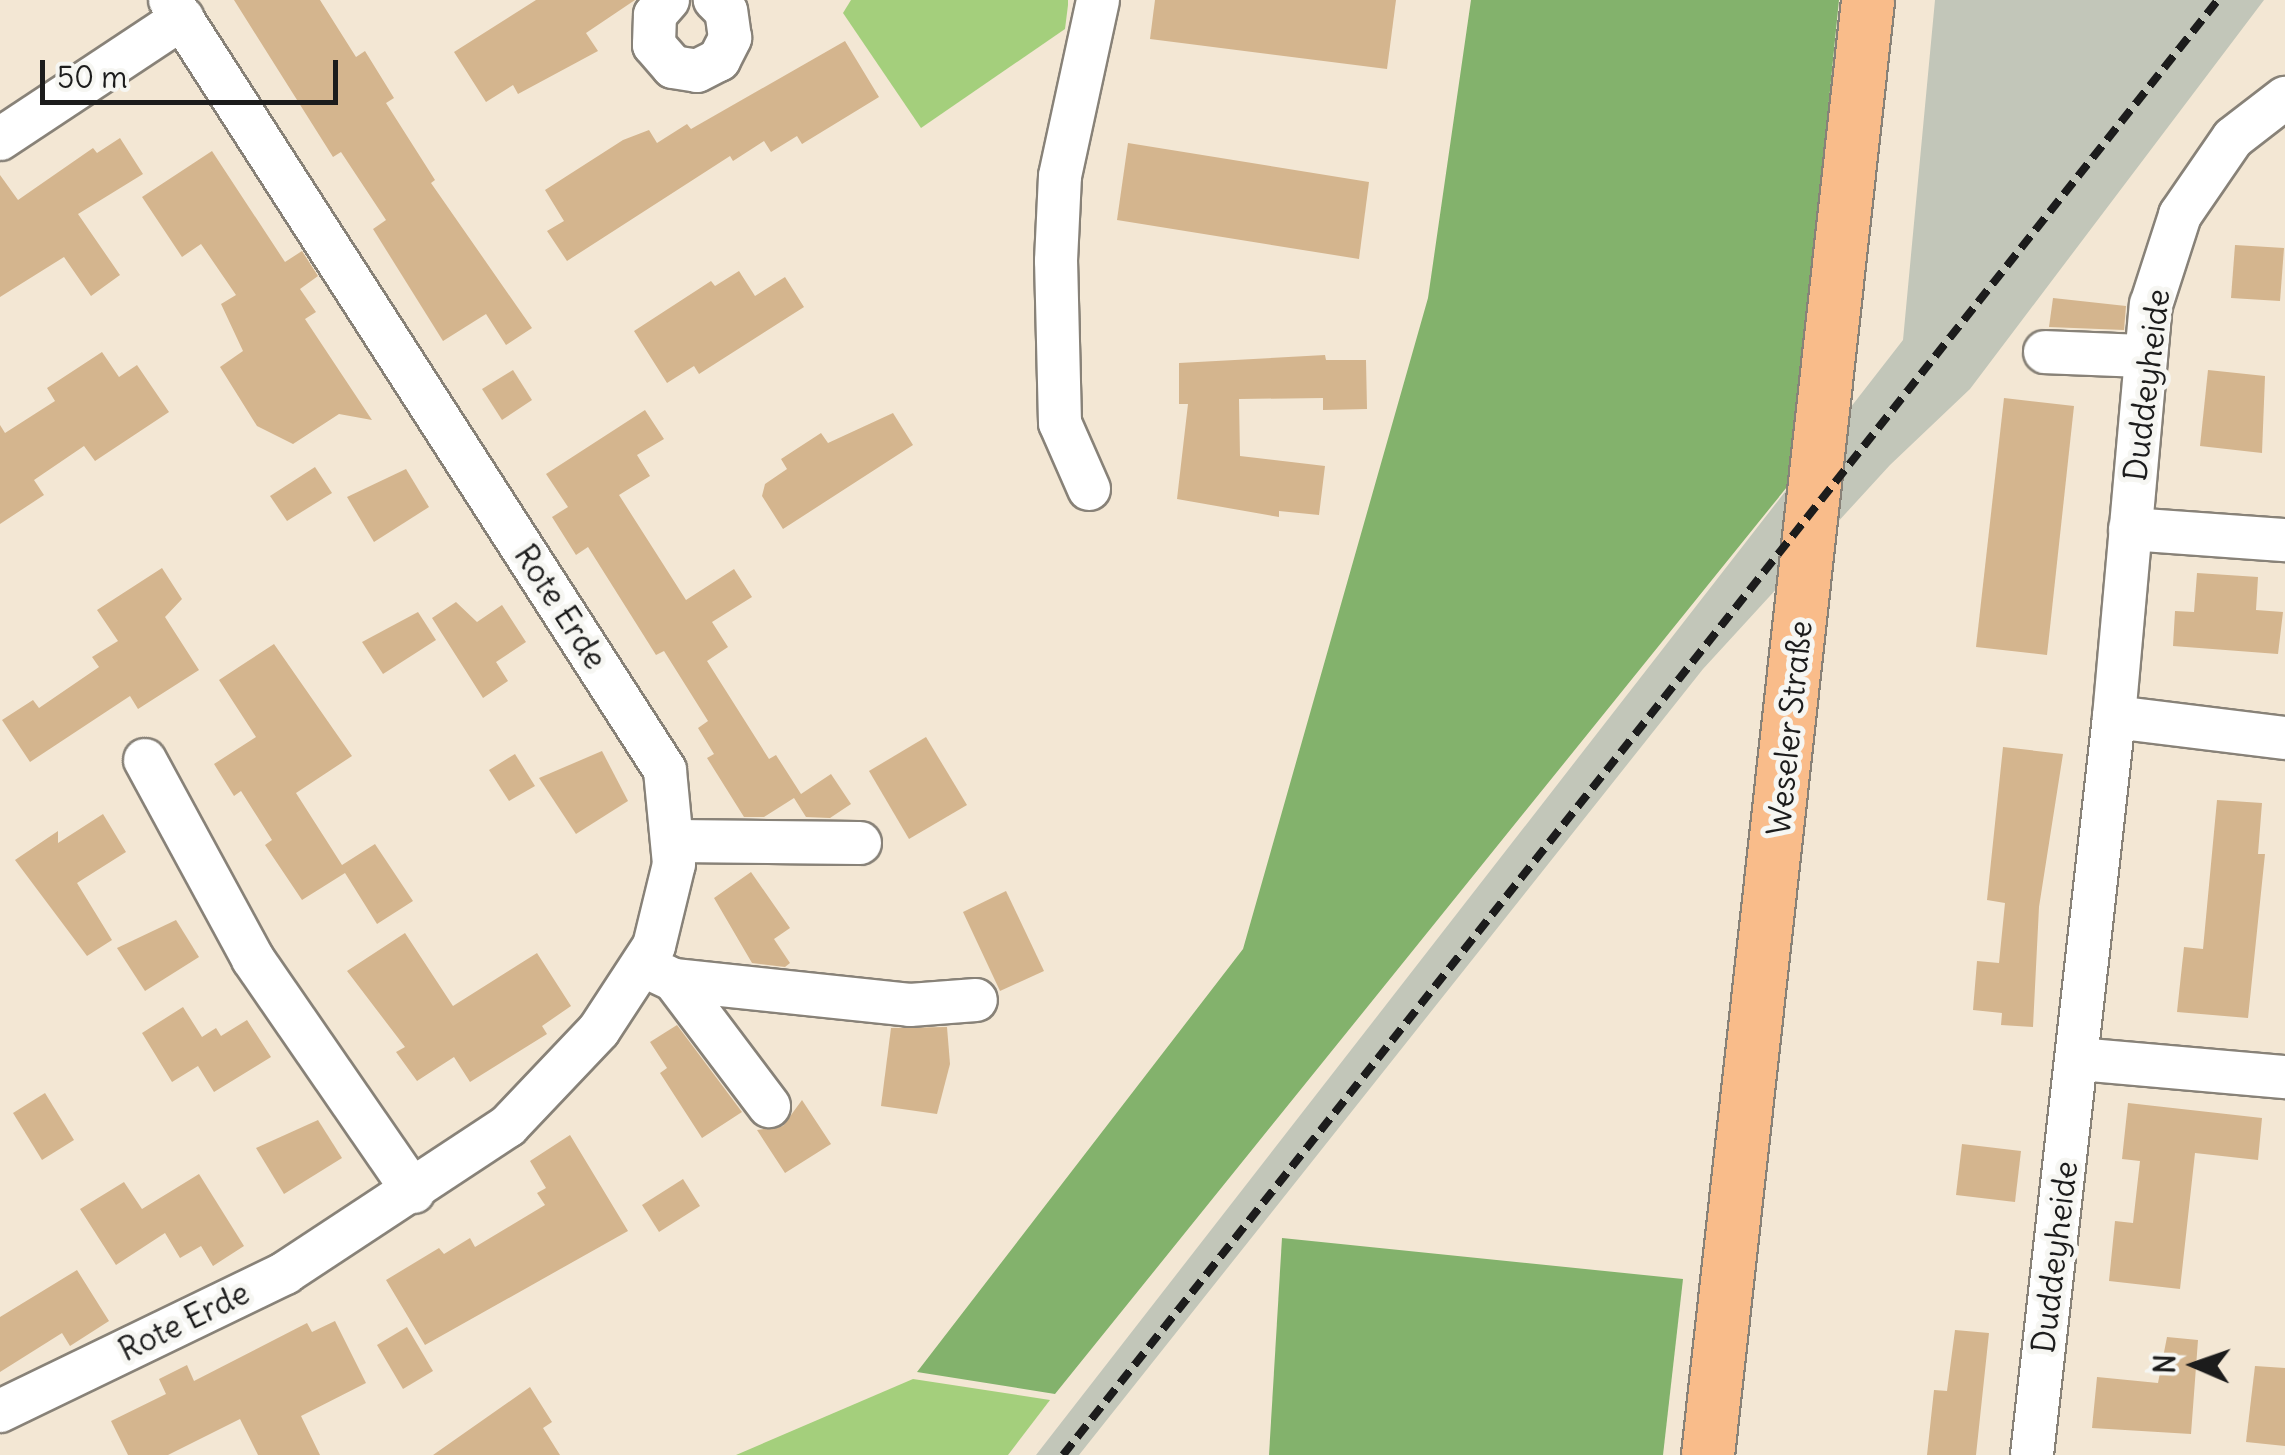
<!DOCTYPE html>
<html>
<head>
<meta charset="utf-8">
<style>
  body { margin:0 }
  #map { position:relative; width:2285px; height:1455px; overflow:hidden; background:#f3e7d4; font-family:Delius,sans-serif }
  div>[style] { position:absolute }
  .industrial>* { inset:0; background:#c2c6b9 }
  .green>* { inset:0; background:#a4cf7c }
  .forest>* { inset:0; background:#83b26c }
  .building>* { inset:0; background:#d4b58e }
  .roads { filter:drop-shadow(2px 0 #888278) drop-shadow(-2px 0 #888278) drop-shadow(0 2px #888278) drop-shadow(0 -2px #888278) }
  .minor>* { height:42px; margin:-21px; padding:0 21px; transform-origin:21px; border-radius:21px; background:#fff }
  .major>* { height:52px; margin:-26px; padding:0 26px; transform-origin:26px; border-radius:26px; background:#f9bc8a }
  .rail>* { height:8px; margin-top:-4px; transform-origin:0; background:repeating-linear-gradient(90deg,#1c1c1c 0 15px,transparent 0 23px) }
  span { translate:-50% -50%; white-space:nowrap; text-align:center; line-height:1.15; -webkit-text-stroke:10px #f6f6f2; paint-order:stroke }
  .street-label { font-size:32px; color:#1c1c1c }
  .north { position:absolute; left:2145px; top:1315px; width:100px; height:100px; -webkit-text-stroke:8px #f6f6f2; paint-order:stroke; rotate:272deg; font-size:28px; font-weight:700; line-height:40px; text-align:center; color:#1c1c1c }
  .north::after { content:''; display:block; margin:auto; width:35px; height:45px; background:#1c1c1c; clip-path:polygon(50% 0,100% 100%,50% 72%,0 100%) }
  .scale { position:absolute; left:40px; top:60px; width:298px; height:45px; box-sizing:border-box; border:5px solid #1c1c1c; border-top:0; padding-left:12px; font-size:30px; line-height:35px; white-space:nowrap; color:#1c1c1c; -webkit-text-stroke:8px #f6f6f2; paint-order:stroke }
</style>
</head>
<body>
<div id="map">
  <div class="industrial">
    <i style="clip-path:polygon(1935px 0,2264px 0,1970px 389px,1890px 465px,1703px 669px,1079px 1455px,1036px 1455px,1903px 340px)"></i>
  </div>
  <div class="green">
    <i style="clip-path:polygon(851px 0,1068px 0,1068px 5px,1065px 29px,921px 128px,843px 13px)"></i>
    <i style="clip-path:polygon(913px 1379px,1050px 1400px,1008px 1455px,736px 1455px)"></i>
  </div>
  <div class="forest">
    <i style="clip-path:polygon(1471px 0,1839px 0,1791px 482px,1055px 1394px,917px 1372px,1243px 949px,1428px 298px)"></i>
    <i style="clip-path:polygon(1282px 1238px,1683px 1279px,1663px 1455px,1269px 1455px)"></i>
  </div>
  <div class="building">
    <i style="clip-path:polygon(234px 0,320px 0,356px 57px,365px 51px,394px 98px,386px 103px,435px 180px,431px 183px,532px 328px,506px 345px,486px 314px,443px 341px,373px 229px,386px 220px,341px 152px,333px 157px)"></i>
    <i style="clip-path:polygon(536px 0,635px 0,586px 33px,598px 51px,518px 94px,513px 85px,486px 102px,454px 52px)"></i>
    <i style="clip-path:polygon(1155px 0,1396px 0,1387px 69px,1150px 39px)"></i>
    <i style="clip-path:polygon(845px 41px,879px 97px,802px 144px,797px 136px,771px 152px,764px 141px,733px 161px,730px 156px,567px 261px,547px 231px,564px 221px,545px 190px,623px 140px,649px 130px,657px 143px,687px 124px,691px 129px)"></i>
    <i style="clip-path:polygon(120px 138px,143px 174px,78px 214px,120px 275px,91px 296px,64px 257px,0 297px,0 175px,18px 200px,93px 148px,97px 153px)"></i>
    <i style="clip-path:polygon(1128px 143px,1369px 182px,1359px 259px,1117px 220px)"></i>
    <i style="clip-path:polygon(212px 151px,285px 262px,302px 251px,318px 276px,300px 289px,316px 312px,305px 319px,372px 420px,339px 414px,293px 444px,257px 426px,220px 367px,243px 351px,221px 304px,236px 295px,201px 244px,182px 257px,142px 197px)"></i>
    <i style="clip-path:polygon(2235px 245px,2284px 248px,2280px 301px,2231px 298px)"></i>
    <i style="clip-path:polygon(739px 271px,755px 296px,785px 277px,804px 307px,699px 374px,694px 366px,667px 383px,634px 331px,711px 281px,715px 286px)"></i>
    <i style="clip-path:polygon(2053px 298px,2126px 306px,2124px 330px,2049px 327px)"></i>
    <i style="clip-path:polygon(102px 352px,119px 377px,137px 365px,169px 412px,95px 461px,84px 446px,34px 480px,44px 495px,0 524px,0 425px,5px 433px,55px 401px,47px 388px)"></i>
    <i style="clip-path:polygon(1325px 355px,1326px 360px,1366px 360px,1367px 409px,1323px 410px,1323px 398px,1239px 399px,1240px 456px,1325px 466px,1319px 515px,1279px 511px,1279px 517px,1177px 499px,1188px 404px,1179px 404px,1179px 363px)"></i>
    <i style="clip-path:polygon(513px 370px,532px 400px,502px 420px,482px 389px)"></i>
    <i style="clip-path:polygon(2208px 370px,2265px 376px,2262px 453px,2200px 446px)"></i>
    <i style="clip-path:polygon(2004px 398px,2074px 406px,2047px 655px,1976px 647px)"></i>
    <i style="clip-path:polygon(645px 410px,664px 439px,637px 455px,650px 476px,619px 495px,686px 600px,734px 569px,752px 597px,712px 622px,728px 647px,707px 661px,769px 759px,776px 755px,801px 794px,831px 774px,851px 804px,830px 818px,806px 817px,794px 798px,764px 817px,744px 817px,707px 758px,714px 754px,698px 728px,708px 721px,664px 651px,656px 655px,588px 547px,576px 555px,552px 517px,568px 507px,546px 474px)"></i>
    <i style="clip-path:polygon(893px 413px,913px 445px,783px 529px,762px 496px,765px 484px,787px 469px,781px 459px,821px 433px,828px 443px)"></i>
    <i style="clip-path:polygon(315px 467px,332px 493px,287px 521px,270px 496px)"></i>
    <i style="clip-path:polygon(406px 469px,429px 507px,374px 542px,347px 497px)"></i>
    <i style="clip-path:polygon(162px 568px,182px 599px,165px 617px,199px 670px,138px 709px,130px 696px,30px 762px,2px 720px,33px 700px,39px 708px,99px 667px,92px 657px,118px 641px,97px 610px)"></i>
    <i style="clip-path:polygon(2197px 573px,2258px 577px,2256px 610px,2283px 612px,2278px 654px,2173px 646px,2175px 611px,2194px 612px)"></i>
    <i style="clip-path:polygon(456px 602px,477px 622px,502px 605px,526px 642px,496px 662px,508px 681px,483px 698px,432px 618px)"></i>
    <i style="clip-path:polygon(418px 612px,436px 640px,383px 674px,362px 642px)"></i>
    <i style="clip-path:polygon(274px 644px,352px 756px,296px 793px,342px 865px,375px 844px,413px 901px,377px 924px,345px 873px,302px 900px,265px 845px,272px 840px,241px 791px,234px 796px,214px 764px,256px 737px,219px 680px)"></i>
    <i style="clip-path:polygon(926px 737px,967px 805px,909px 839px,869px 771px)"></i>
    <i style="clip-path:polygon(2003px 747px,2063px 754px,2039px 907px,2033px 1027px,2001px 1025px,2002px 1013px,1973px 1010px,1977px 961px,1999px 963px,2005px 903px,1987px 900px)"></i>
    <i style="clip-path:polygon(602px 751px,628px 801px,576px 834px,539px 778px)"></i>
    <i style="clip-path:polygon(515px 754px,535px 786px,509px 801px,489px 770px)"></i>
    <i style="clip-path:polygon(2217px 800px,2262px 803px,2258px 854px,2265px 854px,2248px 1018px,2177px 1012px,2184px 947px,2203px 949px)"></i>
    <i style="clip-path:polygon(103px 814px,126px 852px,77px 883px,112px 940px,87px 956px,15px 860px,58px 831px,58px 843px)"></i>
    <i style="clip-path:polygon(751px 872px,790px 928px,774px 939px,790px 963px,785px 967px,752px 963px,714px 898px)"></i>
    <i style="clip-path:polygon(1006px 891px,1044px 971px,1000px 991px,963px 912px)"></i>
    <i style="clip-path:polygon(176px 920px,199px 957px,145px 991px,117px 948px)"></i>
    <i style="clip-path:polygon(405px 933px,453px 1006px,537px 953px,571px 1006px,542px 1026px,547px 1034px,470px 1082px,454px 1057px,417px 1081px,396px 1052px,405px 1047px,347px 971px)"></i>
    <i style="clip-path:polygon(183px 1007px,202px 1037px,216px 1028px,221px 1036px,247px 1020px,271px 1057px,214px 1092px,198px 1066px,172px 1082px,142px 1033px)"></i>
    <i style="clip-path:polygon(677px 1025px,742px 1112px,702px 1138px,660px 1073px,667px 1068px,650px 1042px)"></i>
    <i style="clip-path:polygon(947px 1027px,950px 1064px,937px 1114px,881px 1106px,891px 1028px)"></i>
    <i style="clip-path:polygon(45px 1093px,74px 1140px,42px 1160px,13px 1113px)"></i>
    <i style="clip-path:polygon(802px 1100px,831px 1144px,785px 1173px,757px 1130px,783px 1126px)"></i>
    <i style="clip-path:polygon(2128px 1103px,2262px 1118px,2258px 1160px,2195px 1153px,2180px 1289px,2109px 1281px,2115px 1221px,2133px 1223px,2140px 1161px,2122px 1159px)"></i>
    <i style="clip-path:polygon(318px 1120px,342px 1158px,284px 1194px,256px 1148px)"></i>
    <i style="clip-path:polygon(570px 1135px,628px 1231px,425px 1345px,386px 1280px,439px 1248px,444px 1254px,470px 1238px,475px 1247px,545px 1205px,537px 1193px,546px 1188px,530px 1161px)"></i>
    <i style="clip-path:polygon(1962px 1144px,2021px 1151px,2015px 1202px,1956px 1195px)"></i>
    <i style="clip-path:polygon(199px 1174px,244px 1246px,213px 1266px,201px 1246px,180px 1258px,165px 1233px,116px 1265px,80px 1209px,124px 1182px,142px 1209px)"></i>
    <i style="clip-path:polygon(683px 1179px,700px 1206px,659px 1232px,642px 1205px)"></i>
    <i style="clip-path:polygon(77px 1270px,109px 1321px,70px 1346px,62px 1333px,0 1372px,0 1317px)"></i>
    <i style="clip-path:polygon(335px 1321px,366px 1383px,301px 1416px,320px 1455px,258px 1455px,240px 1419px,168px 1455px,128px 1455px,111px 1421px,166px 1394px,159px 1379px,187px 1365px,194px 1381px,307px 1323px,312px 1332px)"></i>
    <i style="clip-path:polygon(407px 1327px,433px 1371px,403px 1389px,377px 1345px)"></i>
    <i style="clip-path:polygon(1955px 1330px,1989px 1333px,1976px 1455px,1927px 1455px,1934px 1390px,1947px 1391px)"></i>
    <i style="clip-path:polygon(2167px 1337px,2198px 1340px,2191px 1434px,2092px 1428px,2097px 1377px,2158px 1383px)"></i>
    <i style="clip-path:polygon(2255px 1366px,2285px 1368px,2285px 1446px,2246px 1442px)"></i>
    <i style="clip-path:polygon(530px 1387px,552px 1422px,543px 1428px,560px 1455px,433px 1455px)"></i>
  </div>
  <div class="roads">
    <div class="minor">
      <i style="left:668px;top:0;width:20px;rotate:131deg"></i>
      <i style="left:655px;top:15px;width:30px;rotate:92deg"></i>
      <i style="left:654px;top:45px;width:29px;rotate:49deg"></i>
      <i style="left:673px;top:67px;width:24px;rotate:9deg"></i>
      <i style="left:697px;top:71px;width:25px;rotate:-27deg"></i>
      <i style="left:719px;top:60px;width:25px;rotate:-63deg"></i>
      <i style="left:730px;top:38px;width:27px;rotate:-98deg"></i>
      <i style="left:726px;top:11px;width:16px;rotate:-135deg"></i>
      <i style="left:0;top:139px;width:219px;rotate:-33.5deg"></i>
      <i style="left:2045px;top:352px;width:101px;rotate:2.3deg"></i>
      <i style="left:1089px;top:489px;width:72px;rotate:-113.7deg"></i>
      <i style="left:1060px;top:423px;width:162px;rotate:-91.4deg"></i>
      <i style="left:1056px;top:261px;width:85px;rotate:-87.3deg"></i>
      <i style="left:1060px;top:176px;width:180px;rotate:-77.8deg"></i>
      <i style="left:2130px;top:529px;width:155px;rotate:4.1deg"></i>
      <i style="left:2114px;top:717px;width:172px;rotate:7deg"></i>
      <i style="left:145px;top:760px;width:226px;rotate:61.5deg"></i>
      <i style="left:253px;top:959px;width:283px;rotate:55.4deg"></i>
      <i style="left:676px;top:841px;width:184px;rotate:0.6deg"></i>
      <i style="left:659px;top:973px;width:17px;rotate:25deg"></i>
      <i style="left:674px;top:980px;width:158px;rotate:53deg"></i>
      <i style="left:674px;top:980px;width:237px;rotate:6deg"></i>
      <i style="left:910px;top:1005px;width:66px;rotate:-4.3deg"></i>
      <i style="left:2078px;top:1059px;width:208px;rotate:5deg"></i>
      <i style="left:0;top:1411px;width:317px;rotate:-25.8deg"></i>
      <i style="left:285px;top:1273px;width:267px;rotate:-33.4deg"></i>
      <i style="left:508px;top:1126px;width:132px;rotate:-46.5deg"></i>
      <i style="left:599px;top:1030px;width:100px;rotate:-56.8deg"></i>
      <i style="left:654px;top:946px;width:84px;rotate:-76.3deg"></i>
      <i style="left:674px;top:864px;width:94px;rotate:-95.5deg"></i>
      <i style="left:665px;top:770px;width:915px;rotate:-122.74deg"></i>
      <i style="left:2032px;top:1455px;width:743px;rotate:-83.66deg"></i>
      <i style="left:2114px;top:717px;width:414px;rotate:-84.9deg"></i>
      <i style="left:2151px;top:305px;width:95px;rotate:-72.1deg"></i>
      <i style="left:2180px;top:215px;width:93px;rotate:-55.5deg"></i>
      <i style="left:2233px;top:138px;width:66px;rotate:-37.6deg"></i>
    </div>
    <div class="major">
      <i style="left:1708px;top:1455px;width:1464px;rotate:-83.72deg"></i>
    </div>
  </div>
  <div class="rail">
    <i style="left:1063px;top:1455px;width:1858px;rotate:-51.56deg"></i>
  </div>
  <div class="street-label">
    <span style="left:2147px;top:385px;rotate:-83deg">Duddeyheide</span>
    <span style="left:560px;top:607px;rotate:57deg">Rote Erde</span>
    <span style="left:1790px;top:728px;rotate:-84deg">Weseler Straße</span>
    <span style="left:2055px;top:1257px;rotate:-83deg">Duddeyheide</span>
    <span style="left:184px;top:1322px;rotate:-26deg">Rote Erde</span>
  </div>
  <div class="north">N</div>
  <div class="scale">50 m</div>
</div>
</body>
</html>
